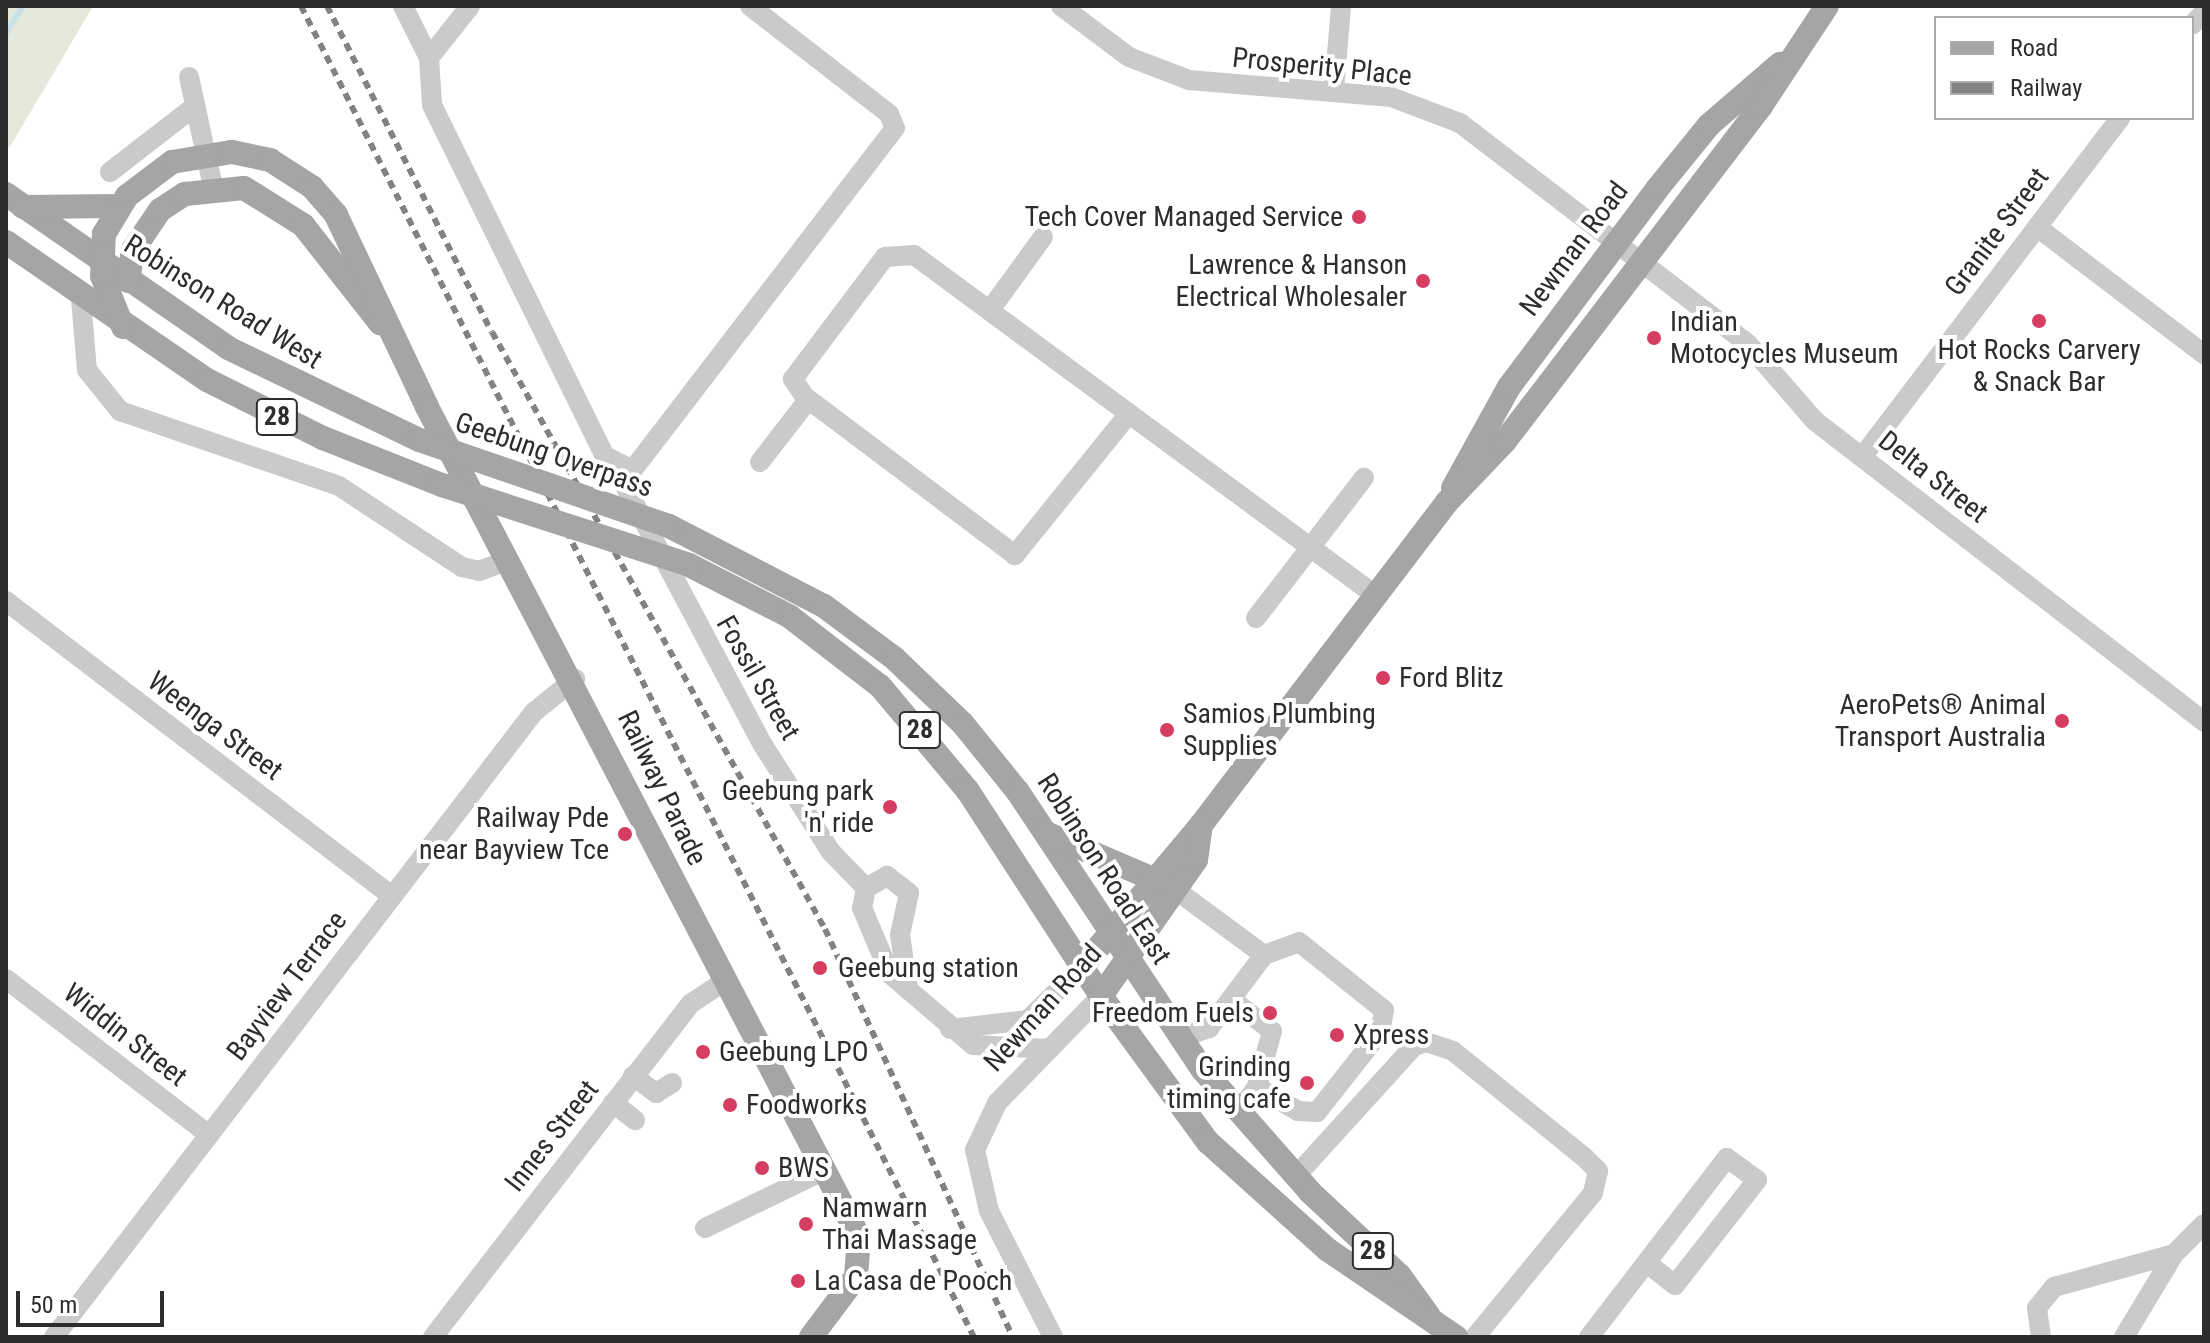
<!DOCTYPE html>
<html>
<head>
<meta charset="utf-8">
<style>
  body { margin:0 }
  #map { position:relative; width:2210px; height:1343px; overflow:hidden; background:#fff; font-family:"Roboto Condensed",sans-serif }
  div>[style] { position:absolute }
  .green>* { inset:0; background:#e5e9db }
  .stream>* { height:6px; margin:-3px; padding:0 3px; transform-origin:3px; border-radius:3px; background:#c9e0e7 }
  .minor>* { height:20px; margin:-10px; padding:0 10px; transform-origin:10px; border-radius:10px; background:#cacaca }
  .major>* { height:24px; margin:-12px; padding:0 12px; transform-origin:12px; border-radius:12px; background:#a5a5a5 }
  .rail>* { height:6px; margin-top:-3px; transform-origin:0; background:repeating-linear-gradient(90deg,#828282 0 8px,transparent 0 14px) }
  .major-bridge>* { height:24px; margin:-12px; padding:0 12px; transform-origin:12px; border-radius:12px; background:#a5a5a5 }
  .dots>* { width:22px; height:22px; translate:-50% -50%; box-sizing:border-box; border:4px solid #fff; border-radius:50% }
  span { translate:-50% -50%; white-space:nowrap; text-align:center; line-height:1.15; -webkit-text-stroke:8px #fff; paint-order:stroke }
  .shield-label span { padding:2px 6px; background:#fff; border:2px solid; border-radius:6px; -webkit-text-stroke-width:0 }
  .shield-label { font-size:26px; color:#2d2d2d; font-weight:700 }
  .street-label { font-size:28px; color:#2d2d2d }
  .poi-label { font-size:28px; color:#2d2d2d }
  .right { translate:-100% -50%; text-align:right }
  .left { translate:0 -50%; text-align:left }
  .frame { position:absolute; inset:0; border:8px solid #2d2d2d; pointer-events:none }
  .legend { position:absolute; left:1934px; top:16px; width:260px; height:104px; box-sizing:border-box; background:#fff; border:2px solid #ababab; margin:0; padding:10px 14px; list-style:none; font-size:24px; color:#2d2d2d }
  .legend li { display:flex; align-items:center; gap:16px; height:40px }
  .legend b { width:40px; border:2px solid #ababab }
  .scale { position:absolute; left:16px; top:1291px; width:148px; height:36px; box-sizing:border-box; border:4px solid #2d2d2d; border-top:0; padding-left:10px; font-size:24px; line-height:28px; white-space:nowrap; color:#2d2d2d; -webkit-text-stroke:6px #fff; paint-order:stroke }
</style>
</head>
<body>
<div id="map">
  <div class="green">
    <i style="clip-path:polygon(6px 6px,93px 6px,10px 147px,6px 144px)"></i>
  </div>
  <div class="stream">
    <i style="left:6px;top:33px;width:32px;rotate:-58deg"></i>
  </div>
  <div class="minor">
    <i style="left:403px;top:6px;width:58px;rotate:63.4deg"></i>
    <i style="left:429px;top:58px;width:47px;rotate:86.3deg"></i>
    <i style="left:432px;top:105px;width:391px;rotate:63.8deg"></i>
    <i style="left:605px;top:456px;width:30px;rotate:27deg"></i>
    <i style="left:750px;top:6px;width:176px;rotate:37.8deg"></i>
    <i style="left:889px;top:114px;width:15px;rotate:67deg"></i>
    <i style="left:895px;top:128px;width:446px;rotate:127.5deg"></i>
    <i style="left:623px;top:482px;width:298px;rotate:62deg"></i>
    <i style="left:763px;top:745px;width:127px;rotate:57.6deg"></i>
    <i style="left:831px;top:852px;width:50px;rotate:45.8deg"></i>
    <i style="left:1061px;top:6px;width:85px;rotate:36.9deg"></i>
    <i style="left:1129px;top:57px;width:64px;rotate:21deg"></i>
    <i style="left:1189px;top:80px;width:203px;rotate:4.8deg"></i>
    <i style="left:1391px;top:97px;width:74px;rotate:20.6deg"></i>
    <i style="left:1460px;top:123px;width:363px;rotate:37.5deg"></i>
    <i style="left:1748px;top:344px;width:102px;rotate:49deg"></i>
    <i style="left:1815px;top:421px;width:492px;rotate:37.7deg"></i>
    <i style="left:2192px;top:25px;width:18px;rotate:-47deg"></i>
    <i style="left:429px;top:58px;width:66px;rotate:-51.7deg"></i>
    <i style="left:189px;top:77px;width:113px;rotate:77.7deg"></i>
    <i style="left:1334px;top:90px;width:84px;rotate:-85.2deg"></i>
    <i style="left:110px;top:172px;width:108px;rotate:-37.8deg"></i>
    <i style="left:2037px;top:227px;width:210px;rotate:37.3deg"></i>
    <i style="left:81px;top:299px;width:71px;rotate:85.2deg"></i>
    <i style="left:87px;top:370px;width:53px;rotate:51.2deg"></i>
    <i style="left:120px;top:411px;width:231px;rotate:18.9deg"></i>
    <i style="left:339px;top:486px;width:147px;rotate:33.4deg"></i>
    <i style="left:462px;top:567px;width:17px;rotate:13deg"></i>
    <i style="left:479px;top:571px;width:30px;rotate:-20deg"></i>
    <i style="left:990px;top:310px;width:90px;rotate:-54deg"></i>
    <i style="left:1127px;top:416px;width:179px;rotate:128.9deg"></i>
    <i style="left:1015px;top:555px;width:263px;rotate:-143deg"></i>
    <i style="left:805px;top:397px;width:22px;rotate:-124deg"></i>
    <i style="left:793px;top:379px;width:153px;rotate:-53deg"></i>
    <i style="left:885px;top:257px;width:29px;rotate:-4deg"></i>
    <i style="left:914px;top:255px;width:573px;rotate:36.41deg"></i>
    <i style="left:1862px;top:457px;width:426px;rotate:-52.7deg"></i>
    <i style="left:760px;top:462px;width:78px;rotate:-52.3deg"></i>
    <i style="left:6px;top:601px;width:484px;rotate:37.4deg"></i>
    <i style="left:1256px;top:618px;width:177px;rotate:-52.4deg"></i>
    <i style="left:1176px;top:890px;width:109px;rotate:36.5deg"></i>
    <i style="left:6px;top:979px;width:256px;rotate:37.5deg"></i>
    <i style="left:908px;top:989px;width:55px;rotate:-98.4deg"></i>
    <i style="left:900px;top:935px;width:43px;rotate:-77.9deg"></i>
    <i style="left:909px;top:893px;width:28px;rotate:-142deg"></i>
    <i style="left:887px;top:876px;width:24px;rotate:150deg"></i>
    <i style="left:866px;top:888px;width:20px;rotate:101deg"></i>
    <i style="left:862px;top:908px;width:72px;rotate:67deg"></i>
    <i style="left:890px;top:974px;width:109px;rotate:40.5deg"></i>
    <i style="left:973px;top:1045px;width:77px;rotate:3deg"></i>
    <i style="left:1231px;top:999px;width:52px;rotate:38deg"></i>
    <i style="left:1272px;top:1031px;width:58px;rotate:105deg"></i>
    <i style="left:1257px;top:1087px;width:32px;rotate:126deg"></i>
    <i style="left:950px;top:1029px;width:79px;rotate:-6.6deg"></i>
    <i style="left:1028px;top:1020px;width:76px;rotate:-44.5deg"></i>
    <i style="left:1179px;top:1038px;width:32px;rotate:-18deg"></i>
    <i style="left:1209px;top:1028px;width:91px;rotate:-53deg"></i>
    <i style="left:1264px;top:955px;width:37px;rotate:-20deg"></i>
    <i style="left:1299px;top:942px;width:109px;rotate:38.7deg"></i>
    <i style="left:1384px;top:1010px;width:22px;rotate:100deg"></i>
    <i style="left:1380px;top:1032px;width:102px;rotate:128.2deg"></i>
    <i style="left:1317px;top:1112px;width:19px;rotate:-177deg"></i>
    <i style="left:1298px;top:1111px;width:48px;rotate:-149.7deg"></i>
    <i style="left:633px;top:1076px;width:29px;rotate:36deg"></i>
    <i style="left:656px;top:1093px;width:19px;rotate:-32deg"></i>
    <i style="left:613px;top:1103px;width:28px;rotate:38deg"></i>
    <i style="left:1295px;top:1177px;width:177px;rotate:-47.7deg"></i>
    <i style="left:1414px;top:1046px;width:13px;rotate:-18deg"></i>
    <i style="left:1426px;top:1042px;width:28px;rotate:18deg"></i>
    <i style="left:1453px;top:1051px;width:169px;rotate:39deg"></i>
    <i style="left:1584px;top:1157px;width:20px;rotate:45deg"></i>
    <i style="left:1598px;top:1171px;width:23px;rotate:103deg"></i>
    <i style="left:1593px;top:1193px;width:186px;rotate:129.3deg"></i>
    <i style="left:705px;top:1228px;width:129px;rotate:-25.8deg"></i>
    <i style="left:54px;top:1337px;width:788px;rotate:-52.48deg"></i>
    <i style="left:534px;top:712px;width:53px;rotate:-38.8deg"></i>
    <i style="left:433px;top:1337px;width:421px;rotate:-52.3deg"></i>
    <i style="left:690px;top:1004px;width:42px;rotate:-33.3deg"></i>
    <i style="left:1053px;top:1337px;width:141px;rotate:-116.9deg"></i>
    <i style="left:989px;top:1211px;width:63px;rotate:-102.9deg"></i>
    <i style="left:975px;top:1150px;width:52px;rotate:-64.9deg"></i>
    <i style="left:997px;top:1103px;width:149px;rotate:-45.8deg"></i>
    <i style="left:1589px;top:1337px;width:226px;rotate:-52.4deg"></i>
    <i style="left:1727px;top:1158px;width:37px;rotate:36deg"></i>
    <i style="left:1757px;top:1180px;width:133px;rotate:128deg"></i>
    <i style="left:1675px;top:1285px;width:36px;rotate:-142deg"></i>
    <i style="left:2041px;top:1337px;width:29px;rotate:-98deg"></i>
    <i style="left:2037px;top:1308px;width:27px;rotate:-51deg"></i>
    <i style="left:2054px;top:1287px;width:124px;rotate:-15.4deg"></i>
    <i style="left:2124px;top:1337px;width:97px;rotate:-58.9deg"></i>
    <i style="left:2174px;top:1254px;width:42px;rotate:-45deg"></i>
  </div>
  <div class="major">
    <i style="left:6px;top:194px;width:270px;rotate:34.7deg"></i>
    <i style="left:228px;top:348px;width:212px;rotate:25.7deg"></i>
    <i style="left:23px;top:207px;width:97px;rotate:-0.6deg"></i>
    <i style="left:6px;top:242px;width:244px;rotate:34.5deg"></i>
    <i style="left:207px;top:380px;width:130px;rotate:26.6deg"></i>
    <i style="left:323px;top:438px;width:128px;rotate:21.6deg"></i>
    <i style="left:128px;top:281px;width:31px;rotate:-81deg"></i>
    <i style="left:133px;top:250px;width:48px;rotate:-56deg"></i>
    <i style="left:160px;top:210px;width:30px;rotate:-33deg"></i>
    <i style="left:185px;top:194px;width:59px;rotate:-5.8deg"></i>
    <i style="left:244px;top:188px;width:70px;rotate:32.1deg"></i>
    <i style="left:303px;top:225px;width:125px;rotate:51.8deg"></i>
    <i style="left:123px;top:327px;width:55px;rotate:-112.4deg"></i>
    <i style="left:102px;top:276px;width:42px;rotate:-87.3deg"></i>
    <i style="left:104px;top:234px;width:44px;rotate:-58.8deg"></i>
    <i style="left:127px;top:196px;width:56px;rotate:-37.1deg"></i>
    <i style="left:172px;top:162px;width:61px;rotate:-9.5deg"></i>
    <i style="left:232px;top:152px;width:39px;rotate:12deg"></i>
    <i style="left:270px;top:160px;width:50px;rotate:32.7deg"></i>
    <i style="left:312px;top:187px;width:37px;rotate:49deg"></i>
    <i style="left:336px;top:215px;width:212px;rotate:64.6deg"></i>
    <i style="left:427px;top:407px;width:936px;rotate:62.5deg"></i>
    <i style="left:859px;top:1237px;width:40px;rotate:94.3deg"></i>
    <i style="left:856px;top:1277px;width:75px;rotate:126.9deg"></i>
    <i style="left:1453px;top:488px;width:115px;rotate:-61deg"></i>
    <i style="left:1509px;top:387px;width:247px;rotate:-53.2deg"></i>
    <i style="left:1657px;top:189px;width:82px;rotate:-50.9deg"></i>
    <i style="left:1709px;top:125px;width:94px;rotate:-40.7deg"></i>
    <i style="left:669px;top:526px;width:174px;rotate:27.3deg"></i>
    <i style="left:824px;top:606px;width:87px;rotate:36.6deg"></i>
    <i style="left:894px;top:658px;width:95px;rotate:43.7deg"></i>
    <i style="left:963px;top:724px;width:87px;rotate:51deg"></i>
    <i style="left:1018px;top:792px;width:334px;rotate:56.4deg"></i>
    <i style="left:1203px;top:1070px;width:162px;rotate:48.7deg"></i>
    <i style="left:1310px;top:1192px;width:123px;rotate:43deg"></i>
    <i style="left:1400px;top:1276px;width:49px;rotate:54.1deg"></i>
    <i style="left:689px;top:565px;width:112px;rotate:27deg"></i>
    <i style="left:789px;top:616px;width:115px;rotate:37.6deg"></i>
    <i style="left:880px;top:686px;width:137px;rotate:50deg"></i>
    <i style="left:968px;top:791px;width:244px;rotate:57deg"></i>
    <i style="left:1101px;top:996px;width:181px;rotate:53.8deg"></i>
    <i style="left:1208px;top:1142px;width:161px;rotate:42deg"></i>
    <i style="left:1328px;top:1250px;width:155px;rotate:34.2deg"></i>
    <i style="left:1046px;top:833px;width:114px;rotate:23.2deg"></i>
    <i style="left:1082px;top:967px;width:185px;rotate:-50deg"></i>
    <i style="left:1201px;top:825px;width:406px;rotate:-52.7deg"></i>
    <i style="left:1447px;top:502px;width:84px;rotate:-46.4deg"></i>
    <i style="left:1505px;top:441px;width:422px;rotate:-52.6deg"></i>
    <i style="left:1761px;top:106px;width:120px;rotate:-56.6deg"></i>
    <i style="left:1101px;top:996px;width:166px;rotate:-55.1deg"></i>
    <i style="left:1196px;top:860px;width:35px;rotate:-82deg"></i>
  </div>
  <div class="rail">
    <i style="left:301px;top:6px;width:1491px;rotate:63.18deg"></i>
    <i style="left:327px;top:6px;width:365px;rotate:63.2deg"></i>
    <i style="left:492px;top:332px;width:684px;rotate:60.85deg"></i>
    <i style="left:825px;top:929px;width:449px;rotate:65.3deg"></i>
  </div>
  <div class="major-bridge">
    <i style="left:419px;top:440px;width:264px;rotate:19deg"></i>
    <i style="left:442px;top:485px;width:260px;rotate:17.9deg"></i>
  </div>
  <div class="dots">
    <i style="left:1359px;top:217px;background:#d53e60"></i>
    <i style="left:1423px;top:281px;background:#d53e60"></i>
    <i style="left:2039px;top:321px;background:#d53e60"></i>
    <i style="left:1654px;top:338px;background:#d53e60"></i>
    <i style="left:1383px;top:678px;background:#d53e60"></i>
    <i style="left:2062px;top:721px;background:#d53e60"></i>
    <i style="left:1167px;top:730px;background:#d53e60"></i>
    <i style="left:890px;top:807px;background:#d53e60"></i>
    <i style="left:625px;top:834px;background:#d53e60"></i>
    <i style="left:820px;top:968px;background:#d53e60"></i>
    <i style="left:1270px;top:1013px;background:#d53e60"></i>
    <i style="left:1337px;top:1035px;background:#d53e60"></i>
    <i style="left:703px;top:1052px;background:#d53e60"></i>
    <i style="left:1307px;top:1083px;background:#d53e60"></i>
    <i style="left:730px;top:1105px;background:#d53e60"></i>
    <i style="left:762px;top:1168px;background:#d53e60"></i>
    <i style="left:806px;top:1224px;background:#d53e60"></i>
    <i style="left:798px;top:1281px;background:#d53e60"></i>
  </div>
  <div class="shield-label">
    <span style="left:277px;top:417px">28</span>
    <span style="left:920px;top:730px">28</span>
    <span style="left:1373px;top:1251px">28</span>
  </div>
  <div class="street-label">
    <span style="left:1322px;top:67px;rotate:6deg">Prosperity Place</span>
    <span style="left:1997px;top:232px;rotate:-53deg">Granite Street</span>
    <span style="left:1574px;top:249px;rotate:-53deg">Newman Road</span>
    <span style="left:223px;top:302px;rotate:32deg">Robinson Road West</span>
    <span style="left:554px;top:455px;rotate:19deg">Geebung Overpass</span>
    <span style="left:1933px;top:477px;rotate:38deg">Delta Street</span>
    <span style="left:758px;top:678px;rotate:60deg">Fossil Street</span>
    <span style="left:215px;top:726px;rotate:37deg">Weenga Street</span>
    <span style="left:662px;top:788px;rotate:64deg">Railway Parade</span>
    <span style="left:1104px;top:869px;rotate:57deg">Robinson Road East</span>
    <span style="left:287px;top:986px;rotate:-53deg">Bayview Terrace</span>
    <span style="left:1043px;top:1008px;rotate:-48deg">Newman Road</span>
    <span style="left:125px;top:1035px;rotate:38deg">Widdin Street</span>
    <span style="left:552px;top:1136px;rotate:-52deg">Innes Street</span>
  </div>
  <div class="poi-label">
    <span class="right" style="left:1343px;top:217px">Tech Cover Managed Service</span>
    <span class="right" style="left:1407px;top:281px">Lawrence &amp; Hanson<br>Electrical Wholesaler</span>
    <span class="left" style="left:1670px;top:338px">Indian<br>Motocycles Museum</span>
    <span style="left:2039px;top:366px">Hot Rocks Carvery<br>&amp; Snack Bar</span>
    <span class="left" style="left:1399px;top:678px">Ford Blitz</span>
    <span class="right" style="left:2046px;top:721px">AeroPets® Animal<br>Transport Australia</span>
    <span class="left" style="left:1183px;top:730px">Samios Plumbing<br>Supplies</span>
    <span class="right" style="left:874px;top:807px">Geebung park<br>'n' ride</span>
    <span class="right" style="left:609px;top:834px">Railway Pde<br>near Bayview Tce</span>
    <span class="left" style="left:838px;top:968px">Geebung station</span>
    <span class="right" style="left:1254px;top:1013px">Freedom Fuels</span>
    <span class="left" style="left:1353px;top:1035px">Xpress</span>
    <span class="left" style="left:719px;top:1052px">Geebung LPO</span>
    <span class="right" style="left:1291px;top:1083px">Grinding<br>timing cafe</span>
    <span class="left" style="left:746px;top:1105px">Foodworks</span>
    <span class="left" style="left:778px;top:1168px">BWS</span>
    <span class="left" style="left:822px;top:1224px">Namwarn<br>Thai Massage</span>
    <span class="left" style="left:814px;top:1281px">La Casa de Pooch</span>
  </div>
  <div class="frame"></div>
  <ul class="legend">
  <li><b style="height:10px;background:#a5a5a5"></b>Road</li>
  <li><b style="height:10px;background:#828282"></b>Railway</li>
  </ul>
  <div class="scale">50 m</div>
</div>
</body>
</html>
